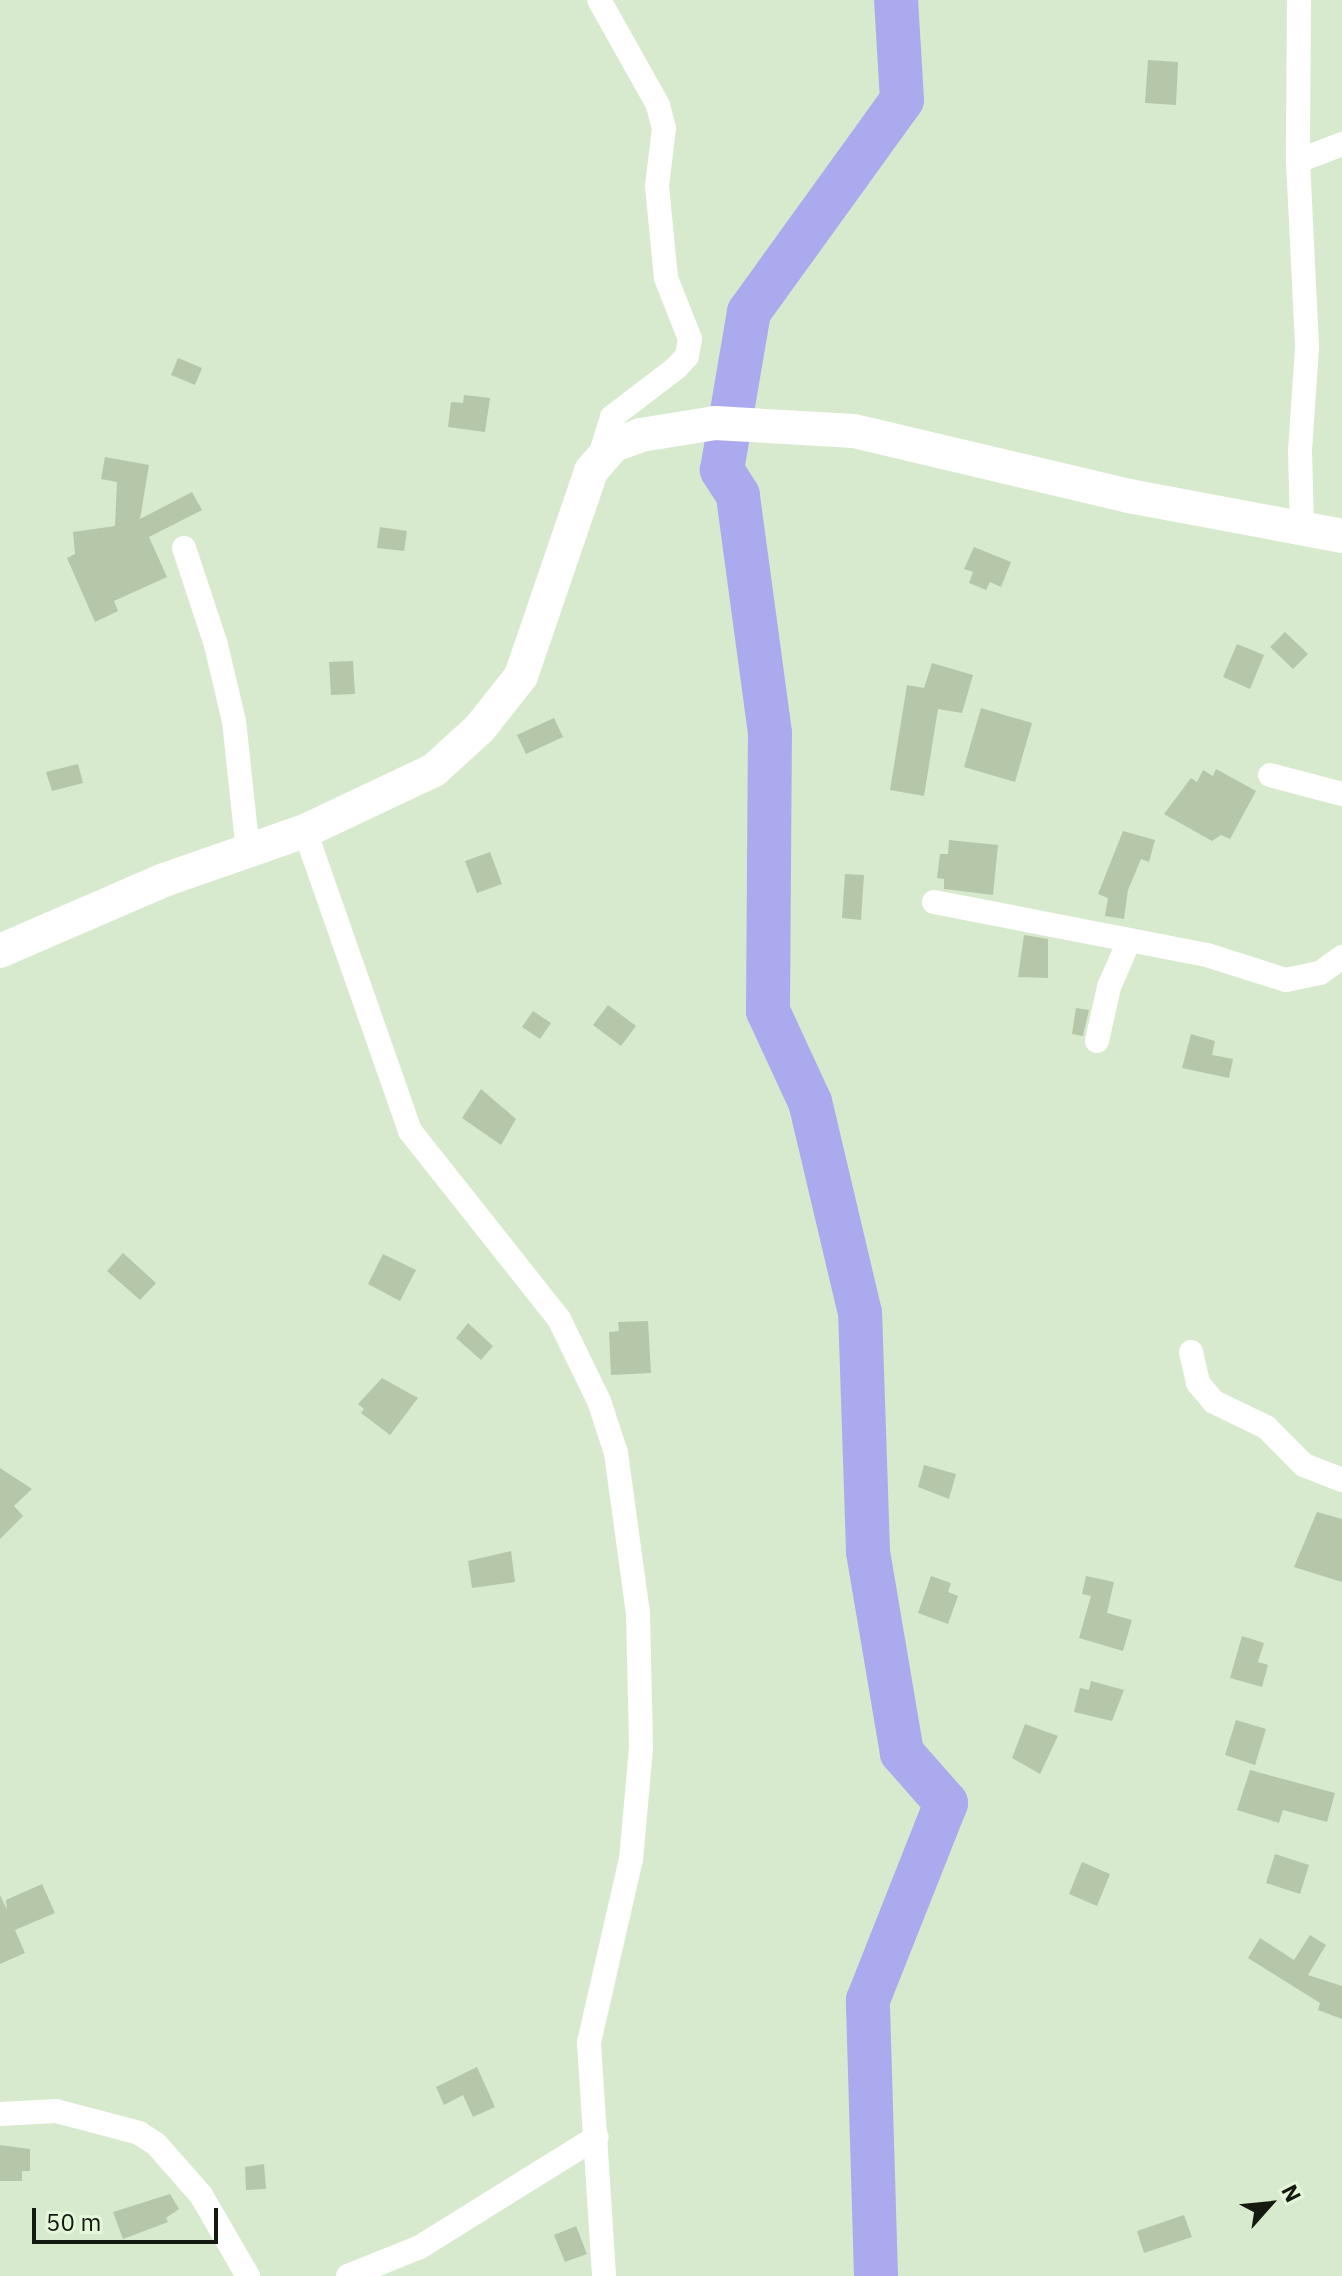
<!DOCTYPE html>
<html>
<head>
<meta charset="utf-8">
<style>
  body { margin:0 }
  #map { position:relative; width:1342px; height:2276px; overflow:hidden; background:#d8eacd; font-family:"IBM Plex Sans",sans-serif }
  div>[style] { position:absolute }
  .river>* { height:44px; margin:-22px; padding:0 22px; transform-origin:22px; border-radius:22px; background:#acaaef }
  .building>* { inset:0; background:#b5c6a9 }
  .street>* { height:24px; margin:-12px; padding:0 12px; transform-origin:12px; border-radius:12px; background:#fff }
  .secondary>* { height:34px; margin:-17px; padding:0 17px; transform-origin:17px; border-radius:17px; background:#fff }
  span { translate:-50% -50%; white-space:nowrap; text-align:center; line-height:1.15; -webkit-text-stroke:8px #e5f7da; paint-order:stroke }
  .north { position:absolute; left:1230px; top:2164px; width:80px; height:80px; -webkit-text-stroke:6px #e5f7da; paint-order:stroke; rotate:63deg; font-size:22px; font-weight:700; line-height:32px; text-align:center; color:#141a10 }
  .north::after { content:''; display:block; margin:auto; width:28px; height:36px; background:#141a10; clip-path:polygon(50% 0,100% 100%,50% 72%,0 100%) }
  .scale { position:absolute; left:32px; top:2208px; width:186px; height:36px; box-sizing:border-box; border:4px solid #141a10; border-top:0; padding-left:10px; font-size:24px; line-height:28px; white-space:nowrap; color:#141a10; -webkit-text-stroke:6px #e5f7da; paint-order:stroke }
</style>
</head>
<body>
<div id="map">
  <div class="river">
    <i style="left:876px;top:2276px;width:276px;rotate:-91.7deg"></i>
    <i style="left:868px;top:2000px;width:212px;rotate:-68.4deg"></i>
    <i style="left:946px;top:1803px;width:67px;rotate:-131.3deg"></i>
    <i style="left:902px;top:1753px;width:205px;rotate:-99.6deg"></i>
    <i style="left:868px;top:1551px;width:238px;rotate:-91.9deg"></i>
    <i style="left:860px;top:1313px;width:217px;rotate:-103.3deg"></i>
    <i style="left:810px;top:1102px;width:100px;rotate:-114.8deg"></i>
    <i style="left:768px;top:1011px;width:278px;rotate:-89.6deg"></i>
    <i style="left:770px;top:733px;width:240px;rotate:-97.7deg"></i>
    <i style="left:738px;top:495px;width:30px;rotate:-123deg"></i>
    <i style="left:722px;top:470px;width:160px;rotate:-80.3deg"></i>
    <i style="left:749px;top:312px;width:261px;rotate:-54.2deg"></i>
    <i style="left:902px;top:100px;width:100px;rotate:-93.4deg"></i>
  </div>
  <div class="building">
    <i style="clip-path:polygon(1148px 60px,1178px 62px,1176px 105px,1145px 103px)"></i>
    <i style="clip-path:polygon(178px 358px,202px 368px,195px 385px,171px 375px)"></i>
    <i style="clip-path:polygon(464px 395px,490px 398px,485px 432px,448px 427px,451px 402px,463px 403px)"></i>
    <i style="clip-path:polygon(105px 457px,149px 465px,140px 519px,192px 492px,202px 510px,149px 537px,167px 577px,114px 601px,118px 611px,95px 622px,67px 558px,75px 554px,73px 532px,115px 526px,117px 482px,101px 479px)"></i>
    <i style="clip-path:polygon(380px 527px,407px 531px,404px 551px,377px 548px)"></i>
    <i style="clip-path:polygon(974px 547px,1011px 562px,1001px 587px,990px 582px,986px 590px,969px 583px,973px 572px,964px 569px)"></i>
    <i style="clip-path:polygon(1285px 632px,1308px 654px,1293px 669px,1270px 647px)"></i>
    <i style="clip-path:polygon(1237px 644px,1264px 655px,1250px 689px,1223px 677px)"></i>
    <i style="clip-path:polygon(353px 661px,355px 694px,331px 695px,329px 662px)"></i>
    <i style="clip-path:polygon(932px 663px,973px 675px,962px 713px,938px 709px,924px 796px,890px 790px,907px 685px,924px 688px)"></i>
    <i style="clip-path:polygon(981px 708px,1032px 723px,1015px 782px,964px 767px)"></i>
    <i style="clip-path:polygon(554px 718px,563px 737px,526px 754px,517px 735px)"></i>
    <i style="clip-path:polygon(78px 764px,83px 783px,52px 791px,46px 772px)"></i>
    <i style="clip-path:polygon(1216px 769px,1256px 791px,1230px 839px,1221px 835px,1212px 841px,1164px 814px,1191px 778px,1197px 782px,1203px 770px,1213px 776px)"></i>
    <i style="clip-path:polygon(1123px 831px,1155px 840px,1149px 862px,1141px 859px,1128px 890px,1124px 919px,1105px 916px,1108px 898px,1098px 894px)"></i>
    <i style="clip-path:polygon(949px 840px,998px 845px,993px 895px,944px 889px,944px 879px,937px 878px,940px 854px,948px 854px)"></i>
    <i style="clip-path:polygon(490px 852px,502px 884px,477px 893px,465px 861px)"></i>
    <i style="clip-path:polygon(845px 874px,864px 875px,861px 920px,842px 918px)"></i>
    <i style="clip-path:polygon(1024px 935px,1048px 939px,1048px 978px,1018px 977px)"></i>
    <i style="clip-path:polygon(608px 1005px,636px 1026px,621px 1046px,593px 1025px)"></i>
    <i style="clip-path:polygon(1076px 1008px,1089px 1010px,1083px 1036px,1072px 1034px)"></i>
    <i style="clip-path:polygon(533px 1011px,551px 1023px,540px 1039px,522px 1027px)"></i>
    <i style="clip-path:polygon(1191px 1034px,1215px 1041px,1212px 1055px,1233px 1059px,1229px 1078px,1182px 1068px)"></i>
    <i style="clip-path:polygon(481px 1089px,516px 1119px,501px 1145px,462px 1118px)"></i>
    <i style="clip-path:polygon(123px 1253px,156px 1283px,140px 1300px,107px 1271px)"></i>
    <i style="clip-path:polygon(383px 1254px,416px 1270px,400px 1301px,368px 1284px)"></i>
    <i style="clip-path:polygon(648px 1321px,651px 1373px,611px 1375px,609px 1332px,619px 1331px,618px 1322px)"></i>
    <i style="clip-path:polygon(468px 1323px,493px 1346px,481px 1360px,456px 1338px)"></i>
    <i style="clip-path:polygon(382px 1378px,418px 1398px,390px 1435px,361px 1413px,364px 1409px,358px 1404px)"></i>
    <i style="clip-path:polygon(924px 1465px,956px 1474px,949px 1499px,918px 1487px)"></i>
    <i style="clip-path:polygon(0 1468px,32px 1489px,14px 1506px,23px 1516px,0 1539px)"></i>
    <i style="clip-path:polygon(1317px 1512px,1342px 1519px,1342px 1582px,1294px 1567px)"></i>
    <i style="clip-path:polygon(511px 1551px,515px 1582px,472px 1588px,468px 1561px)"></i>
    <i style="clip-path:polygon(931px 1576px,951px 1583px,948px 1592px,958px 1596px,948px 1624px,918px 1613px)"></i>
    <i style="clip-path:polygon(1086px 1576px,1114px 1582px,1107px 1613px,1132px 1620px,1123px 1651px,1079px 1638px,1091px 1596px,1082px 1594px)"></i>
    <i style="clip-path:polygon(1242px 1636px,1264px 1643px,1258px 1662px,1268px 1665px,1262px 1687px,1230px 1678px)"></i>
    <i style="clip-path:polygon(1091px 1681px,1124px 1690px,1112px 1721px,1074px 1712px,1080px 1688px,1089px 1690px)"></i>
    <i style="clip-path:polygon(1236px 1720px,1266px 1729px,1255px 1765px,1225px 1755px)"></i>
    <i style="clip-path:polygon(1025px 1724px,1058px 1736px,1040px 1774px,1012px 1758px)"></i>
    <i style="clip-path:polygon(1250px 1770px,1335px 1793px,1327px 1822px,1283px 1810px,1279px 1823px,1237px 1810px)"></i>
    <i style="clip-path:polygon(1275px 1854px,1309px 1865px,1300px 1894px,1266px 1883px)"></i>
    <i style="clip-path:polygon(1082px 1862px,1110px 1874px,1097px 1906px,1069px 1894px)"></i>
    <i style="clip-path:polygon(42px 1884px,55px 1913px,15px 1930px,25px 1953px,0 1964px,0 1895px,7px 1910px,6px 1900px)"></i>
    <i style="clip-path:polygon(1310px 1935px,1326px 1945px,1308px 1975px,1342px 1986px,1342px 2019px,1318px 2010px,1320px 2003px,1248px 1958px,1260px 1938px,1294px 1960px)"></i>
    <i style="clip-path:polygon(477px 2067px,495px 2107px,473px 2117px,463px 2095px,444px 2105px,436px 2087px)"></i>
    <i style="clip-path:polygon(0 2145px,30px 2149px,30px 2171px,22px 2171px,22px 2181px,0 2181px)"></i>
    <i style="clip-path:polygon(264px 2164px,266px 2189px,246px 2190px,245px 2167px)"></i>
    <i style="clip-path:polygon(170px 2194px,179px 2209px,166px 2218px,168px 2222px,123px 2239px,113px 2212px)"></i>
    <i style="clip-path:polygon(1184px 2215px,1192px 2237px,1144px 2253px,1137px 2231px)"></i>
    <i style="clip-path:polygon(576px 2226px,587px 2254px,565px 2262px,554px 2235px)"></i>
  </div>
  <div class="street">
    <i style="left:1299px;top:0;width:161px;rotate:90.4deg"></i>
    <i style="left:1298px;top:161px;width:187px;rotate:87.2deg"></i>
    <i style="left:1307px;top:348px;width:103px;rotate:93.9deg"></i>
    <i style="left:1300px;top:451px;width:76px;rotate:88.5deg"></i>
    <i style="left:1298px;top:161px;width:47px;rotate:-21.1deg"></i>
    <i style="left:599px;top:459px;width:44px;rotate:-72.8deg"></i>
    <i style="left:612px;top:417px;width:81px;rotate:-37.4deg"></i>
    <i style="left:676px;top:368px;width:16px;rotate:-47deg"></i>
    <i style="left:687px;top:356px;width:17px;rotate:-80deg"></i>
    <i style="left:690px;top:339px;width:66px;rotate:-111.5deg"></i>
    <i style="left:666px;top:278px;width:92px;rotate:-95.6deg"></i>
    <i style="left:657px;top:186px;width:58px;rotate:-83.1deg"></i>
    <i style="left:664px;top:128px;width:24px;rotate:-105deg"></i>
    <i style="left:658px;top:105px;width:120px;rotate:-119.3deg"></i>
    <i style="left:184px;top:548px;width:102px;rotate:71.7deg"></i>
    <i style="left:216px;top:645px;width:78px;rotate:76.7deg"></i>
    <i style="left:234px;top:721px;width:132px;rotate:83.9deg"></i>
    <i style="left:1270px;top:775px;width:74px;rotate:14.8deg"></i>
    <i style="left:305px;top:831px;width:318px;rotate:70.7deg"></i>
    <i style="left:410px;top:1131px;width:240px;rotate:51.6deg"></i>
    <i style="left:559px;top:1319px;width:91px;rotate:64deg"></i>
    <i style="left:599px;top:1401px;width:55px;rotate:71.9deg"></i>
    <i style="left:616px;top:1453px;width:162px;rotate:82.2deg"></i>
    <i style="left:638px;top:1613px;width:135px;rotate:88.7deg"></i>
    <i style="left:641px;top:1748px;width:111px;rotate:95.1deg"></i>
    <i style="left:631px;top:1859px;width:189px;rotate:102.9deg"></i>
    <i style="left:589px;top:2043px;width:233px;rotate:86.3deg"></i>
    <i style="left:934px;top:902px;width:278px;rotate:11deg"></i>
    <i style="left:1207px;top:955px;width:83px;rotate:17.6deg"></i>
    <i style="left:1286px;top:980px;width:35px;rotate:-12deg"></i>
    <i style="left:1320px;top:973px;width:27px;rotate:-36deg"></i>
    <i style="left:1097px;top:1041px;width:55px;rotate:-77.5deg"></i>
    <i style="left:1109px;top:987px;width:48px;rotate:-66.6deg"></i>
    <i style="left:1191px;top:1352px;width:32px;rotate:77deg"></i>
    <i style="left:1198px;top:1383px;width:25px;rotate:50deg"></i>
    <i style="left:1214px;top:1402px;width:58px;rotate:25.7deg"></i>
    <i style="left:1266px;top:1427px;width:54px;rotate:45deg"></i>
    <i style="left:1304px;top:1465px;width:41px;rotate:21.5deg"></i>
    <i style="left:0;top:2114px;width:56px;rotate:-3.1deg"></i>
    <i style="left:56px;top:2111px;width:86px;rotate:14.8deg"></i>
    <i style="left:139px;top:2133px;width:20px;rotate:33deg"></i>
    <i style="left:156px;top:2144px;width:68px;rotate:48.6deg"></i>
    <i style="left:201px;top:2195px;width:94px;rotate:59.9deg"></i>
    <i style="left:348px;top:2276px;width:78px;rotate:-21.9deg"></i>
    <i style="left:420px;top:2247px;width:208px;rotate:-31.9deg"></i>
  </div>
  <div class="secondary">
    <i style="left:0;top:951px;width:179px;rotate:-23.4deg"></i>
    <i style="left:164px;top:880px;width:149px;rotate:-19.2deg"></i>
    <i style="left:305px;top:831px;width:143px;rotate:-25.3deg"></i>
    <i style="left:434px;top:770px;width:62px;rotate:-42.4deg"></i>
    <i style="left:480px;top:728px;width:66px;rotate:-51.7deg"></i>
    <i style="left:521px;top:676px;width:217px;rotate:-71.1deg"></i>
    <i style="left:591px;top:471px;width:35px;rotate:-49deg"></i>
    <i style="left:614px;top:445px;width:29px;rotate:-20deg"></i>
    <i style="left:641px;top:435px;width:75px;rotate:-9.2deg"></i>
    <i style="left:715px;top:423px;width:139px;rotate:3.3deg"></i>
    <i style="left:854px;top:431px;width:283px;rotate:13.3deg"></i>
    <i style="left:1129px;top:496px;width:217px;rotate:10.6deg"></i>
  </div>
  <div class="north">N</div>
  <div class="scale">50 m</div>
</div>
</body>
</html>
